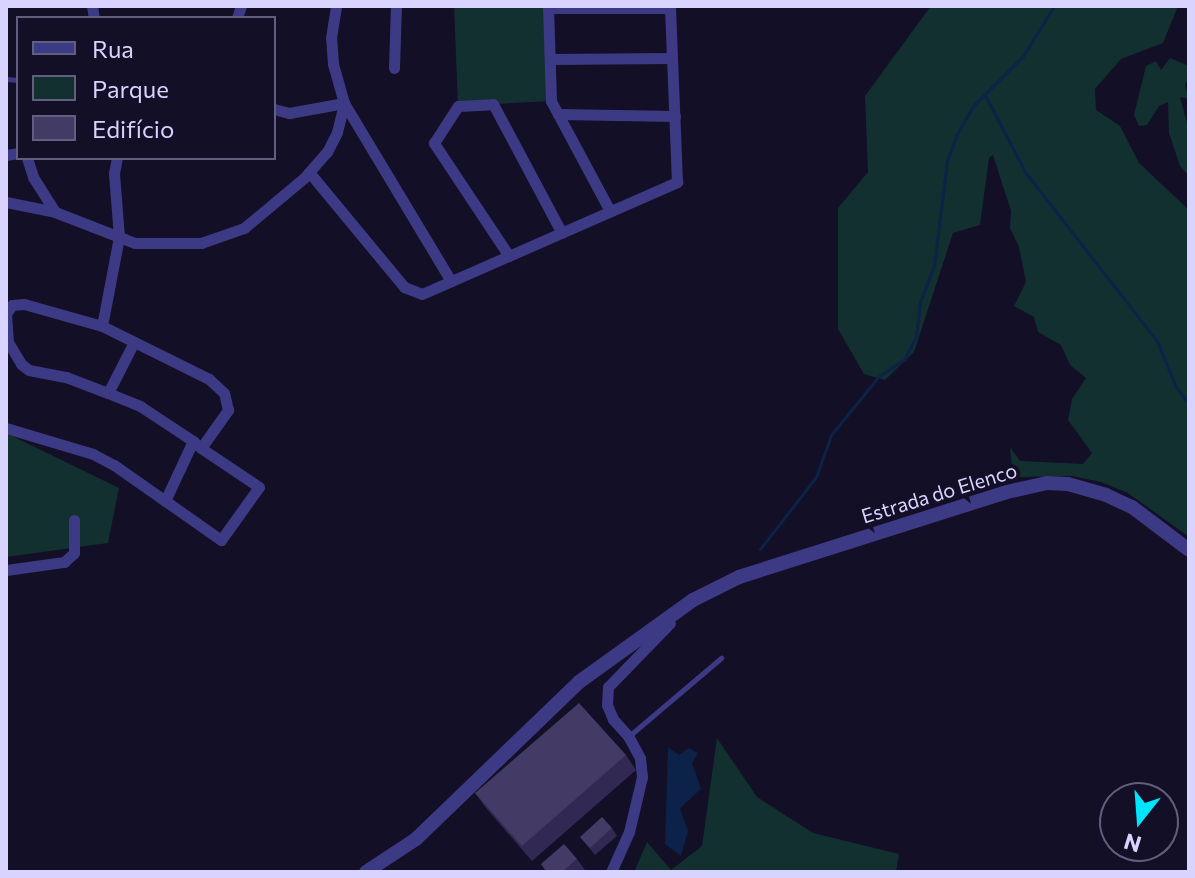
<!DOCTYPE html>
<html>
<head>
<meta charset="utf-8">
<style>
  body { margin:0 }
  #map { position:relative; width:1195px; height:878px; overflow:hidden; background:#130f26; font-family:Commissioner,sans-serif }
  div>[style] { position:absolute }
  .green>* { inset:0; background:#12302f }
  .water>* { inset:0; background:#0c2248 }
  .stream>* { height:3px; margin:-1.5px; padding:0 1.5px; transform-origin:1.5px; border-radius:1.5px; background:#0c2248 }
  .service>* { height:5px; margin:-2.5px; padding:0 2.5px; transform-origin:2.5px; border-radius:2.5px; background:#3d3a85 }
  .minor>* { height:11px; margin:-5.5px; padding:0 5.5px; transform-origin:5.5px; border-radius:5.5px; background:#3d3a85 }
  .tertiary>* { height:14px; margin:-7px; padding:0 7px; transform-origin:7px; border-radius:7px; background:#3d3a85 }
  .wall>* { inset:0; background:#312854 }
  .building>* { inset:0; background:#433a66 }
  span { translate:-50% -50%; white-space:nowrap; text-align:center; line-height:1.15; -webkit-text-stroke:8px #130f26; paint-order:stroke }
  .street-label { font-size:20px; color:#d9d4ff }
  .frame { position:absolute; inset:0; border:8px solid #d9d4ff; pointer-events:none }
  .legend { position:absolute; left:16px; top:16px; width:260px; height:144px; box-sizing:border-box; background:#130f26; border:2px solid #625e7d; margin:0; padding:10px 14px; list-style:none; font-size:24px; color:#d9d4ff }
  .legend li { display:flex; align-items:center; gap:16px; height:40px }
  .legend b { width:40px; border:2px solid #625e7d }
  .north { position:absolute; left:1099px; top:782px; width:80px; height:80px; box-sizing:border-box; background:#130f26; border:2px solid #625e7d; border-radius:50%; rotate:197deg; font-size:22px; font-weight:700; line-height:32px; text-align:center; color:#d9d4ff }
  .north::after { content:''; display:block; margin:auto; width:28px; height:36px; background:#00e5ff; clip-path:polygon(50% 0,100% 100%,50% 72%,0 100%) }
</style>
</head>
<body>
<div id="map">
  <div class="green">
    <i style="clip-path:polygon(454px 6px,548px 6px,551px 101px,458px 106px)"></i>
    <i style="clip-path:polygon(931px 6px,1178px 6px,1163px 43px,1121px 59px,1095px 89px,1096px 110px,1120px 126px,1139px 163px,1189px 210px,1189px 537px,1128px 493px,1101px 482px,1072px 476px,1013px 477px,1010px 447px,1020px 461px,1083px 464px,1092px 453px,1068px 420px,1072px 399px,1086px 378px,1070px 365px,1061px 345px,1038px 332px,1034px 317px,1014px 306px,1026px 282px,1019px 247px,1010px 228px,1011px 211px,993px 155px,989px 158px,980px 225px,953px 233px,914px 352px,885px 380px,864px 374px,838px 329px,838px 208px,868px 172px,865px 96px)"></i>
    <i style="clip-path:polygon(1170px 58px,1189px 66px,1189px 80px,1185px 84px,1189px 99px,1180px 97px,1189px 130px,1189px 176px,1180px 166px,1169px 133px,1168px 102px,1159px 106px,1147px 125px,1139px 126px,1134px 115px,1146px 66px,1156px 61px,1161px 70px)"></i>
    <i style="clip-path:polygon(6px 433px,119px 488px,108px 543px,6px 557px)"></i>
    <i style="clip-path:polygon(717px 738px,757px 797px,813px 833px,899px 854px,896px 872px,634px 872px,647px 842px,671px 870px,702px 846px)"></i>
  </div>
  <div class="water">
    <i style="clip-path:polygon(668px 747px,679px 755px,689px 748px,698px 753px,692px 763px,701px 789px,680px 808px,688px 831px,681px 856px,665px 844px)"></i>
  </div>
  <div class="stream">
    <i style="left:985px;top:95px;width:87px;rotate:62.5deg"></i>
    <i style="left:1025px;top:172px;width:214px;rotate:52deg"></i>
    <i style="left:1157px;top:341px;width:50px;rotate:67.6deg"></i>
    <i style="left:1176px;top:387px;width:21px;rotate:53deg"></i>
    <i style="left:760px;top:549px;width:91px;rotate:-52.1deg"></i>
    <i style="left:816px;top:477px;width:45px;rotate:-70.3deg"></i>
    <i style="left:831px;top:435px;width:76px;rotate:-50.9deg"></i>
    <i style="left:879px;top:376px;width:30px;rotate:-33deg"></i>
    <i style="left:904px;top:360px;width:27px;rotate:-63deg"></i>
    <i style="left:916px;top:336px;width:34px;rotate:-83deg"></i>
    <i style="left:920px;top:302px;width:40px;rotate:-69deg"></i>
    <i style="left:934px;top:265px;width:105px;rotate:-82.9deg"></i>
    <i style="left:947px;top:161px;width:29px;rotate:-70deg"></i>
    <i style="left:957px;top:134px;width:34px;rotate:-60deg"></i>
    <i style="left:974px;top:105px;width:69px;rotate:-45deg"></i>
    <i style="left:1023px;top:56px;width:59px;rotate:-58.2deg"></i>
  </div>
  <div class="service">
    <i style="left:6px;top:79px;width:12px;rotate:5deg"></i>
    <i style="left:629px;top:736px;width:121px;rotate:-40.3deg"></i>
  </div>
  <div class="minor">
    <i style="left:92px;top:6px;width:12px;rotate:81deg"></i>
    <i style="left:548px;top:6px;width:95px;rotate:88.2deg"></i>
    <i style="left:551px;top:101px;width:125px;rotate:61.8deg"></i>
    <i style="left:548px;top:8px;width:122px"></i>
    <i style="left:237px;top:18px;width:13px;rotate:-72deg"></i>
    <i style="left:550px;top:59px;width:122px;rotate:-0.5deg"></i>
    <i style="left:394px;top:68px;width:62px;rotate:-88.2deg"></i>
    <i style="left:274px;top:109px;width:16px;rotate:15deg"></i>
    <i style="left:289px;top:113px;width:56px;rotate:-10.3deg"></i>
    <i style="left:344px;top:103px;width:208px;rotate:59deg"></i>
    <i style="left:558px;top:114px;width:117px;rotate:1deg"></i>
    <i style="left:6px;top:155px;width:12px;rotate:-9deg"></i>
    <i style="left:27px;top:158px;width:20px;rotate:72deg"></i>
    <i style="left:33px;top:177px;width:41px;rotate:57.8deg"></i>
    <i style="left:309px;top:172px;width:149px;rotate:50.4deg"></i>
    <i style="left:404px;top:287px;width:19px;rotate:21deg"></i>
    <i style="left:422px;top:294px;width:279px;rotate:-23.7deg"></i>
    <i style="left:677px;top:182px;width:176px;rotate:-92.3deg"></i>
    <i style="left:6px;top:202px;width:50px;rotate:11.5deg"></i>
    <i style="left:55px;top:212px;width:86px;rotate:21.2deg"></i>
    <i style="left:135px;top:243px;width:66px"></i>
    <i style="left:201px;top:243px;width:46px;rotate:-19.2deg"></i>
    <i style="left:244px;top:228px;width:78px;rotate:-39.8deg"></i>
    <i style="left:304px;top:178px;width:35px;rotate:-49deg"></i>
    <i style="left:327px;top:152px;width:22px;rotate:-63deg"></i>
    <i style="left:337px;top:132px;width:30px;rotate:-76deg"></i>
    <i style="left:344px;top:103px;width:41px;rotate:-105.8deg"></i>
    <i style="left:333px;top:64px;width:26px;rotate:-94deg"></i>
    <i style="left:331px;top:38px;width:32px;rotate:-81deg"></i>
    <i style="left:509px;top:256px;width:136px;rotate:-123.6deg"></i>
    <i style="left:434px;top:143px;width:44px;rotate:-57deg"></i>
    <i style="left:458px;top:106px;width:35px;rotate:-3deg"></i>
    <i style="left:493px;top:104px;width:146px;rotate:61.9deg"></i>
    <i style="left:102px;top:326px;width:81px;rotate:-164.2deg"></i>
    <i style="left:24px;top:304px;width:12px;rotate:175deg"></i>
    <i style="left:12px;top:305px;width:11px;rotate:124deg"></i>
    <i style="left:6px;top:314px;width:28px;rotate:86deg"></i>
    <i style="left:8px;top:342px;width:26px;rotate:59deg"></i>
    <i style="left:21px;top:364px;width:10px;rotate:37deg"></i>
    <i style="left:29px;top:370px;width:38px;rotate:11deg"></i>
    <i style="left:66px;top:377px;width:45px;rotate:20.9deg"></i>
    <i style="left:134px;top:342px;width:57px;rotate:117deg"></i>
    <i style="left:108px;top:393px;width:35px;rotate:22deg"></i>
    <i style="left:140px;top:406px;width:64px;rotate:33.4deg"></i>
    <i style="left:6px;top:428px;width:91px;rotate:16.6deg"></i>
    <i style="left:93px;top:454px;width:24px;rotate:28deg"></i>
    <i style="left:114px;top:465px;width:131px;rotate:35deg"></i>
    <i style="left:221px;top:540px;width:65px;rotate:-54.4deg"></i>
    <i style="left:259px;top:487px;width:70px;rotate:-146.1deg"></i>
    <i style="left:201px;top:448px;width:47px;rotate:-54.6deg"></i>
    <i style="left:228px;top:410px;width:17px;rotate:-103deg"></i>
    <i style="left:224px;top:393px;width:21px;rotate:-137deg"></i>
    <i style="left:209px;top:379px;width:119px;rotate:-153.6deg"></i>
    <i style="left:102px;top:326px;width:91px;rotate:-79.2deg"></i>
    <i style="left:119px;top:237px;width:64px;rotate:-94.5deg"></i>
    <i style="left:114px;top:173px;width:15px;rotate:-79deg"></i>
    <i style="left:165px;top:501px;width:66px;rotate:-65deg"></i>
    <i style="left:193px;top:441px;width:6px;rotate:45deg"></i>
    <i style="left:6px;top:570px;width:59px;rotate:-7.9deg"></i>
    <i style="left:64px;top:562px;width:13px;rotate:-42deg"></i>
    <i style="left:74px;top:553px;width:33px;rotate:-90deg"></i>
    <i style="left:611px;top:872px;width:44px;rotate:-65.8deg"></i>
    <i style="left:629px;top:832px;width:57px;rotate:-76.7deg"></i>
    <i style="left:642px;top:777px;width:19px;rotate:-96deg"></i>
    <i style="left:640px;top:758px;width:24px;rotate:-118deg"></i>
    <i style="left:629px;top:737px;width:24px;rotate:-132deg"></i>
    <i style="left:613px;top:719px;width:15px;rotate:-113deg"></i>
    <i style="left:607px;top:705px;width:18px;rotate:-87deg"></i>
    <i style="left:608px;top:687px;width:89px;rotate:-45.9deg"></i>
  </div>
  <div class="tertiary">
    <i style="left:366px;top:872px;width:60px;rotate:-33.4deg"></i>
    <i style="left:416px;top:839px;width:226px;rotate:-43.9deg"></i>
    <i style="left:579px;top:682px;width:140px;rotate:-35.7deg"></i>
    <i style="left:693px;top:600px;width:51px;rotate:-26.6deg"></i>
    <i style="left:739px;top:577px;width:281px;rotate:-17.6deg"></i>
    <i style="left:1007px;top:492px;width:41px;rotate:-12.7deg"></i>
    <i style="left:1047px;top:483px;width:21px;rotate:3deg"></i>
    <i style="left:1068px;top:484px;width:40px;rotate:16deg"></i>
    <i style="left:1106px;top:495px;width:29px;rotate:25deg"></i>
    <i style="left:1132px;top:507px;width:71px;rotate:37deg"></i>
  </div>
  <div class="wall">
    <i style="clip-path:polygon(626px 755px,636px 770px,532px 861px,486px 808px,475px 793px)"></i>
    <i style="clip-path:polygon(612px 828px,617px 836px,595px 855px,580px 837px)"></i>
    <i style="clip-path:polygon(577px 859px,585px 870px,582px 872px,546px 872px,541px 864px)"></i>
  </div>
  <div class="building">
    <i style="clip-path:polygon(579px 703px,626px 755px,522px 846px,475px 793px)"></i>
    <i style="clip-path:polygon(602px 817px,612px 828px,590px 848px,580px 837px)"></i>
    <i style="clip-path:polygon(564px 844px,577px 859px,562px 872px,547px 872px,541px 864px)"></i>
  </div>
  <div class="street-label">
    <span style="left:939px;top:493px;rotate:-17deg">Estrada do Elenco</span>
  </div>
  <div class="frame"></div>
  <ul class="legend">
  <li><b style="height:10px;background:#3d3a85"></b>Rua</li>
  <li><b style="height:22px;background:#12302f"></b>Parque</li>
  <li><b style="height:22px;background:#433a66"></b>Edifício</li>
  </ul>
  <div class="north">N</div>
</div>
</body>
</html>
